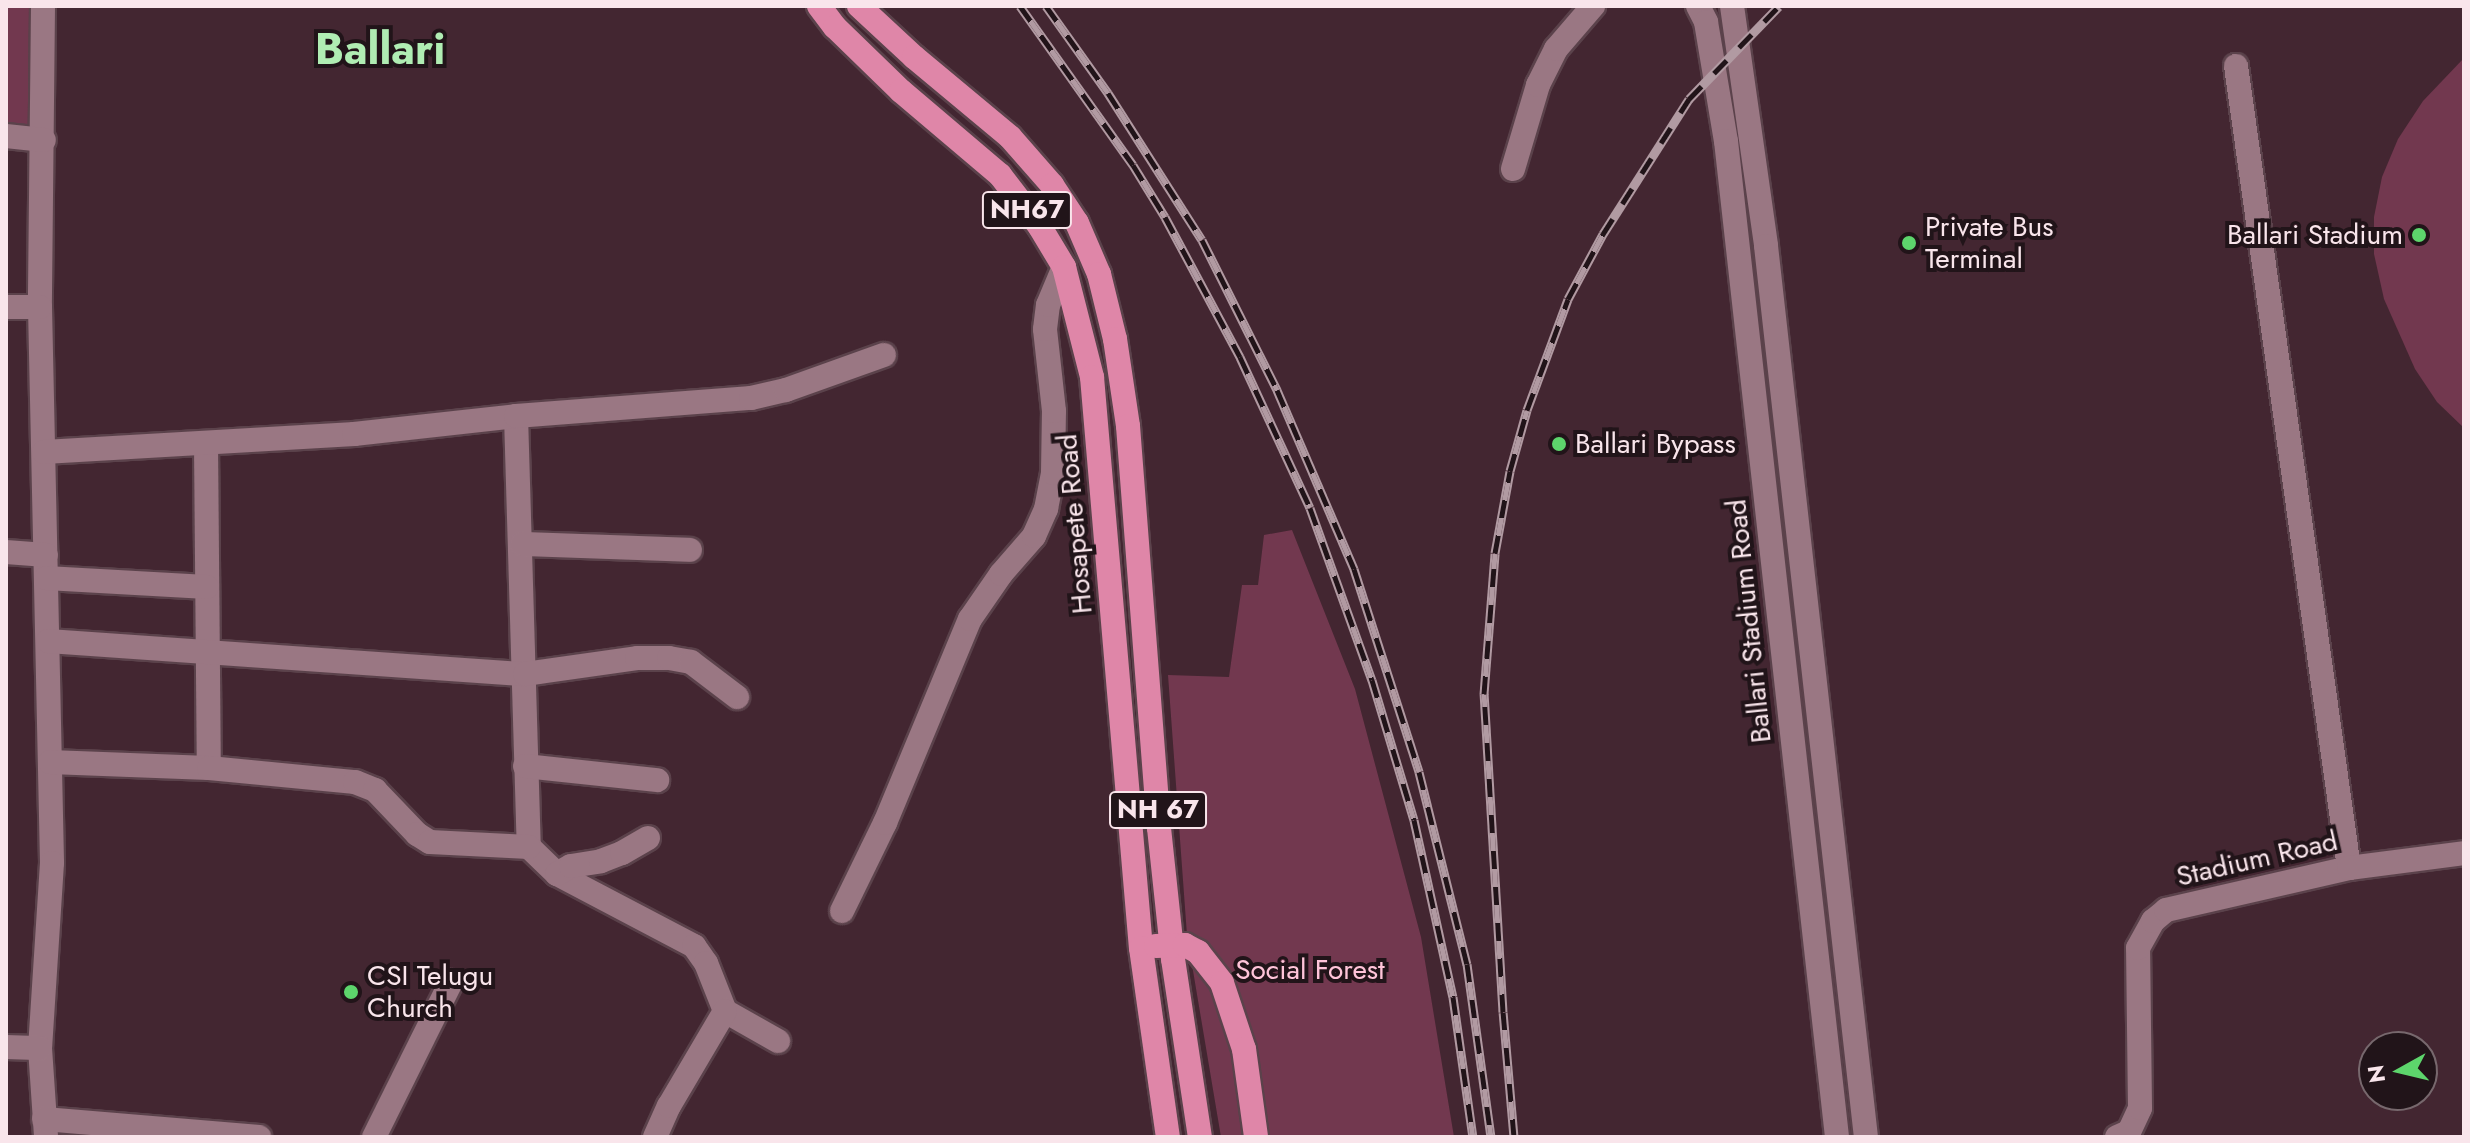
<!DOCTYPE html>
<html>
<head>
<meta charset="utf-8">
<style>
  body { margin:0 }
  #map { position:relative; width:2470px; height:1143px; overflow:hidden; background:#432631; font-family:Jost,sans-serif }
  div>[style] { position:absolute }
  .green>* { inset:0; background:#72384f }
  .roads { filter:drop-shadow(2px 0 #5b424b) drop-shadow(-2px 0 #5b424b) drop-shadow(0 2px #5b424b) drop-shadow(0 -2px #5b424b) }
  .minor>* { height:24px; margin:-12px; padding:0 12px; transform-origin:12px; border-radius:12px; background:#9a7783 }
  .highway>* { height:24px; margin:-12px; padding:0 12px; transform-origin:12px; border-radius:12px; background:#df86a8 }
  .rail>* { height:9px; margin-top:-4.5px; transform-origin:0; background:repeating-linear-gradient(90deg,#211419 0 18px,#b19aa2 0 36px); box-sizing:border-box; border-block:2px solid #b19aa2 }
  .dots>* { width:22px; height:22px; translate:-50% -50%; box-sizing:border-box; border:4px solid #211419; border-radius:50% }
  span { translate:-50% -50%; white-space:nowrap; text-align:center; line-height:1.15; -webkit-text-stroke:8px #211419; paint-order:stroke }
  .shield-label span { padding:2px 6px; background:#211419; border:2px solid; border-radius:6px; -webkit-text-stroke-width:0 }
  .shield-label { font-size:26px; color:#f9e5eb; font-weight:700 }
  .poi-label { font-size:28px; color:#f9e5eb }
  .left { translate:0 -50%; text-align:left }
  .right { translate:-100% -50%; text-align:right }
  .street-label { font-size:28px; color:#f9e5eb }
  .park-label { font-size:28px; color:#ffc4d9 }
  .town-label { font-size:44px; color:#b0edb3; font-weight:700 }
  .frame { position:absolute; inset:0; border:8px solid #f9e5eb; pointer-events:none }
  .north { position:absolute; left:2358px; top:1031px; width:80px; height:80px; box-sizing:border-box; background:#211419; border:2px solid #77686d; border-radius:50%; rotate:262deg; font-size:22px; font-weight:700; line-height:32px; text-align:center; color:#f9e5eb }
  .north::after { content:''; display:block; margin:auto; width:28px; height:36px; background:#5dd56c; clip-path:polygon(50% 0,100% 100%,50% 72%,0 100%) }
</style>
</head>
<body>
<div id="map">
  <div class="green">
    <i style="clip-path:polygon(6px 6px,39px 6px,37px 132px,6px 130px)"></i>
    <i style="clip-path:polygon(2464px 58px,2464px 428px,2437px 402px,2415px 369px,2384px 299px,2374px 254px,2374px 217px,2382px 177px,2398px 139px,2423px 101px)"></i>
    <i style="clip-path:polygon(1292px 530px,1355px 689px,1421px 937px,1454px 1137px,1221px 1137px,1187px 935px,1168px 675px,1229px 677px,1242px 585px,1258px 585px,1264px 535px)"></i>
  </div>
  <div class="roads">
    <div class="minor">
      <i style="left:43px;top:6px;width:301px;rotate:90.6deg"></i>
      <i style="left:40px;top:307px;width:556px;rotate:88.76deg"></i>
      <i style="left:52px;top:863px;width:185px;rotate:93.7deg"></i>
      <i style="left:40px;top:1048px;width:89px;rotate:86.1deg"></i>
      <i style="left:1698px;top:6px;width:18px;rotate:63deg"></i>
      <i style="left:1706px;top:22px;width:121px;rotate:80.5deg"></i>
      <i style="left:1726px;top:141px;width:1002px;rotate:83.64deg"></i>
      <i style="left:1732px;top:6px;width:242px;rotate:81.9deg"></i>
      <i style="left:1766px;top:246px;width:897px;rotate:83.6deg"></i>
      <i style="left:2236px;top:66px;width:810px;rotate:81.98deg"></i>
      <i style="left:6px;top:136px;width:38px;rotate:6deg"></i>
      <i style="left:1513px;top:169px;width:88px;rotate:-73.4deg"></i>
      <i style="left:1538px;top:85px;width:40px;rotate:-63.4deg"></i>
      <i style="left:1556px;top:49px;width:57px;rotate:-49.3deg"></i>
      <i style="left:6px;top:307px;width:34px"></i>
      <i style="left:516px;top:416px;width:431px;rotate:88.3deg"></i>
      <i style="left:529px;top:847px;width:39px;rotate:44deg"></i>
      <i style="left:557px;top:874px;width:155px;rotate:27.7deg"></i>
      <i style="left:694px;top:946px;width:21px;rotate:55deg"></i>
      <i style="left:706px;top:963px;width:52px;rotate:68.4deg"></i>
      <i style="left:725px;top:1011px;width:61px;rotate:29.5deg"></i>
      <i style="left:206px;top:443px;width:325px;rotate:89.5deg"></i>
      <i style="left:44px;top:452px;width:311px;rotate:-3.3deg"></i>
      <i style="left:354px;top:434px;width:163px;rotate:-6.3deg"></i>
      <i style="left:516px;top:416px;width:236px;rotate:-4.4deg"></i>
      <i style="left:751px;top:398px;width:36px;rotate:-13deg"></i>
      <i style="left:786px;top:390px;width:104px;rotate:-19.7deg"></i>
      <i style="left:522px;top:544px;width:168px;rotate:2deg"></i>
      <i style="left:6px;top:552px;width:40px;rotate:4.3deg"></i>
      <i style="left:46px;top:578px;width:161px;rotate:3.2deg"></i>
      <i style="left:48px;top:641px;width:478px;rotate:4deg"></i>
      <i style="left:525px;top:674px;width:113px;rotate:-8.1deg"></i>
      <i style="left:637px;top:658px;width:32px"></i>
      <i style="left:669px;top:658px;width:22px;rotate:10deg"></i>
      <i style="left:691px;top:662px;width:58px;rotate:37.3deg"></i>
      <i style="left:50px;top:762px;width:159px;rotate:2.2deg"></i>
      <i style="left:209px;top:768px;width:147px;rotate:5.5deg"></i>
      <i style="left:355px;top:782px;width:22px;rotate:22deg"></i>
      <i style="left:375px;top:790px;width:61px;rotate:46.3deg"></i>
      <i style="left:417px;top:834px;width:15px;rotate:32deg"></i>
      <i style="left:430px;top:842px;width:99px;rotate:2.9deg"></i>
      <i style="left:525px;top:766px;width:133px;rotate:6.1deg"></i>
      <i style="left:557px;top:874px;width:16px;rotate:-30deg"></i>
      <i style="left:571px;top:866px;width:30px;rotate:-9deg"></i>
      <i style="left:601px;top:861px;width:22px;rotate:-21deg"></i>
      <i style="left:622px;top:853px;width:30px;rotate:-30deg"></i>
      <i style="left:842px;top:911px;width:98px;rotate:-64deg"></i>
      <i style="left:885px;top:823px;width:221px;rotate:-67.4deg"></i>
      <i style="left:970px;top:619px;width:55px;rotate:-55.4deg"></i>
      <i style="left:1001px;top:574px;width:50px;rotate:-49deg"></i>
      <i style="left:1034px;top:536px;width:30px;rotate:-66deg"></i>
      <i style="left:1046px;top:509px;width:37px;rotate:-79deg"></i>
      <i style="left:1053px;top:473px;width:62px;rotate:-89.1deg"></i>
      <i style="left:1054px;top:411px;width:82px;rotate:-96.3deg"></i>
      <i style="left:1045px;top:329px;width:24px;rotate:-83deg"></i>
      <i style="left:1048px;top:305px;width:41px;rotate:-67.2deg"></i>
      <i style="left:6px;top:1047px;width:34px;rotate:2deg"></i>
      <i style="left:44px;top:1119px;width:216px;rotate:4.8deg"></i>
      <i style="left:374px;top:1137px;width:173px;rotate:-63.6deg"></i>
      <i style="left:655px;top:1137px;width:34px;rotate:-66deg"></i>
      <i style="left:669px;top:1106px;width:110px;rotate:-59.5deg"></i>
      <i style="left:2117px;top:1137px;width:13px;rotate:-23deg"></i>
      <i style="left:2129px;top:1132px;width:26px;rotate:-65deg"></i>
      <i style="left:2140px;top:1108px;width:160px;rotate:-90.7deg"></i>
      <i style="left:2138px;top:948px;width:31px;rotate:-61deg"></i>
      <i style="left:2153px;top:921px;width:17px;rotate:-40deg"></i>
      <i style="left:2166px;top:910px;width:188px;rotate:-12.9deg"></i>
      <i style="left:2349px;top:868px;width:116px;rotate:-7.4deg"></i>
    </div>
    <div class="highway">
      <i style="left:819px;top:6px;width:26px;rotate:53deg"></i>
      <i style="left:835px;top:27px;width:92px;rotate:44.1deg"></i>
      <i style="left:901px;top:91px;width:130px;rotate:40.3deg"></i>
      <i style="left:1000px;top:175px;width:66px;rotate:52.4deg"></i>
      <i style="left:1040px;top:227px;width:47px;rotate:59deg"></i>
      <i style="left:1064px;top:267px;width:114px;rotate:75.7deg"></i>
      <i style="left:1092px;top:377px;width:573px;rotate:85.1deg"></i>
      <i style="left:1141px;top:948px;width:191px;rotate:81.9deg"></i>
      <i style="left:859px;top:6px;width:75px;rotate:42.8deg"></i>
      <i style="left:914px;top:57px;width:125px;rotate:39.8deg"></i>
      <i style="left:1010px;top:137px;width:64px;rotate:48.8deg"></i>
      <i style="left:1052px;top:185px;width:45px;rotate:56.7deg"></i>
      <i style="left:1077px;top:223px;width:56px;rotate:66.7deg"></i>
      <i style="left:1099px;top:274px;width:67px;rotate:76.2deg"></i>
      <i style="left:1115px;top:339px;width:88px;rotate:81.5deg"></i>
      <i style="left:1128px;top:426px;width:403px;rotate:85.6deg"></i>
      <i style="left:1159px;top:828px;width:132px;rotate:83.9deg"></i>
      <i style="left:1173px;top:959px;width:180px;rotate:81.4deg"></i>
      <i style="left:1156px;top:946px;width:29px;rotate:-2deg"></i>
      <i style="left:1185px;top:945px;width:15px;rotate:28deg"></i>
      <i style="left:1198px;top:952px;width:39px;rotate:52deg"></i>
      <i style="left:1222px;top:983px;width:70px;rotate:71.6deg"></i>
      <i style="left:1244px;top:1049px;width:89px;rotate:82.2deg"></i>
    </div>
  </div>
  <div class="rail">
    <i style="left:1020px;top:6px;width:195px;rotate:54.6deg"></i>
    <i style="left:1133px;top:165px;width:61px;rotate:58.4deg"></i>
    <i style="left:1165px;top:217px;width:159px;rotate:61.8deg"></i>
    <i style="left:1240px;top:357px;width:166px;rotate:65.1deg"></i>
    <i style="left:1310px;top:508px;width:183px;rotate:70.2deg"></i>
    <i style="left:1372px;top:680px;width:146px;rotate:73.3deg"></i>
    <i style="left:1414px;top:820px;width:181px;rotate:77.6deg"></i>
    <i style="left:1453px;top:997px;width:141px;rotate:81.9deg"></i>
    <i style="left:1046px;top:6px;width:107px;rotate:54.5deg"></i>
    <i style="left:1108px;top:93px;width:174px;rotate:57.4deg"></i>
    <i style="left:1202px;top:240px;width:168px;rotate:63.4deg"></i>
    <i style="left:1277px;top:390px;width:195px;rotate:66.7deg"></i>
    <i style="left:1354px;top:569px;width:213px;rotate:72.2deg"></i>
    <i style="left:1419px;top:772px;width:198px;rotate:76deg"></i>
    <i style="left:1467px;top:964px;width:175px;rotate:82.1deg"></i>
    <i style="left:1514px;top:1137px;width:125px;rotate:-95deg"></i>
    <i style="left:1503px;top:1012px;width:319px;rotate:-93.4deg"></i>
    <i style="left:1484px;top:694px;width:141px;rotate:-85.5deg"></i>
    <i style="left:1495px;top:553px;width:83px;rotate:-79.6deg"></i>
    <i style="left:1510px;top:471px;width:63px;rotate:-74.4deg"></i>
    <i style="left:1527px;top:410px;width:118px;rotate:-69.7deg"></i>
    <i style="left:1568px;top:299px;width:74px;rotate:-61.7deg"></i>
    <i style="left:1603px;top:234px;width:160px;rotate:-57.5deg"></i>
    <i style="left:1689px;top:99px;width:129px;rotate:-45.9deg"></i>
  </div>
  <div class="dots">
    <i style="left:2419px;top:235px;background:#5dd56c"></i>
    <i style="left:1909px;top:243px;background:#5dd56c"></i>
    <i style="left:1559px;top:444px;background:#5dd56c"></i>
    <i style="left:351px;top:992px;background:#5dd56c"></i>
  </div>
  <div class="shield-label">
    <span style="left:1027px;top:210px">NH67</span>
    <span style="left:1158px;top:810px">NH 67</span>
  </div>
  <div class="poi-label">
    <span class="left" style="left:1925px;top:243px">Private Bus<br>Terminal</span>
    <span class="right" style="left:2403px;top:235px">Ballari Stadium</span>
    <span class="left" style="left:1575px;top:444px">Ballari Bypass</span>
    <span class="left" style="left:367px;top:992px">CSI Telugu<br>Church</span>
  </div>
  <div class="street-label">
    <span style="left:1075px;top:524px;rotate:-95deg">Hosapete Road</span>
    <span style="left:1749px;top:621px;rotate:-96deg">Ballari Stadium Road</span>
    <span style="left:2257px;top:859px;rotate:-13deg">Stadium Road</span>
  </div>
  <div class="park-label">
    <span style="left:1310px;top:970px">Social Forest</span>
  </div>
  <div class="town-label">
    <span style="left:380px;top:49px">Ballari</span>
  </div>
  <div class="frame"></div>
  <div class="north">N</div>
</div>
</body>
</html>
